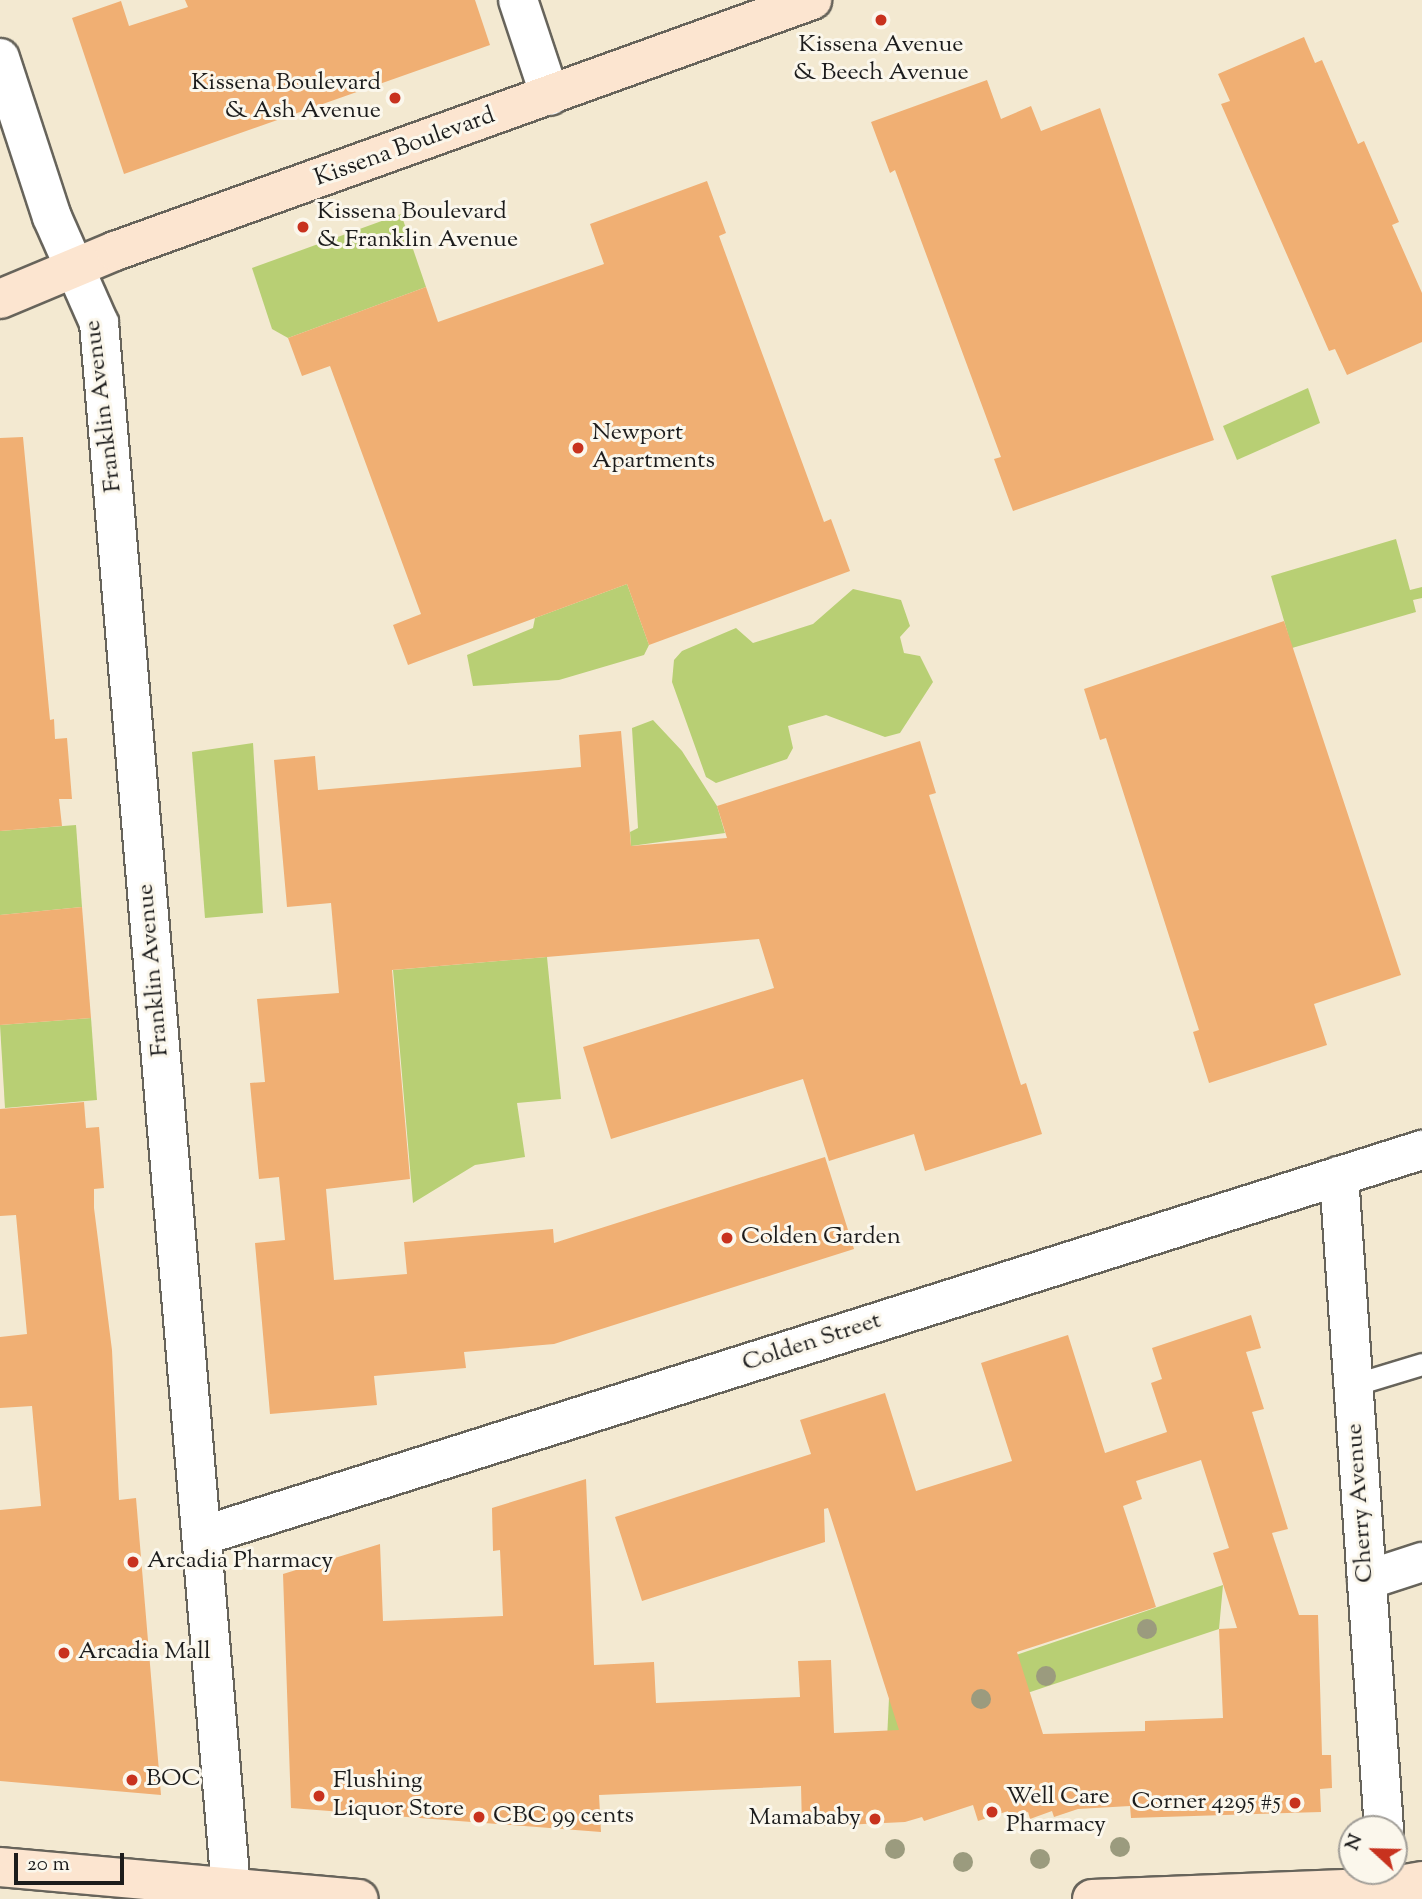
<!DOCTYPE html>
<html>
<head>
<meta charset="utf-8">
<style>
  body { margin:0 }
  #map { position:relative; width:1422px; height:1899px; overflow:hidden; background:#f3e9d1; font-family:"Sorts Mill Goudy",serif }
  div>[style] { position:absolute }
  .green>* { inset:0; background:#b8cf74 }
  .building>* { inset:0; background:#f0af73 }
  .roads { filter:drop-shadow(2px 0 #67645b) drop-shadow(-2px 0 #67645b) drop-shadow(0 2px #67645b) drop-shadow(0 -2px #67645b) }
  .service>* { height:21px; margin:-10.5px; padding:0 10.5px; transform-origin:10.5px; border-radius:10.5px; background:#fff }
  .minor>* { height:38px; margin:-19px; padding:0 19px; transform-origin:19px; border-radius:19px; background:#fff }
  .secondary>* { height:38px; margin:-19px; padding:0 19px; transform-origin:19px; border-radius:19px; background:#fce5d0 }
  .trees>* { width:20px; height:20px; margin:-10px; border-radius:50%; background:#9b9b7e }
  .dots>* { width:19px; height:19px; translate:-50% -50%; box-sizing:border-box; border:4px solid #fbf7ec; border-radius:50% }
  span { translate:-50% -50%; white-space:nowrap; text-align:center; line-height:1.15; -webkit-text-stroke:6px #fbf7ec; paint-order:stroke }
  .poi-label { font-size:24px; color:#1c1c1c }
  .right { translate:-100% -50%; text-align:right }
  .left { translate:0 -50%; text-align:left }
  .street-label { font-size:24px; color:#1c1c1c }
  .north { position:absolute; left:1338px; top:1815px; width:70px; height:70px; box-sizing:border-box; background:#fbf7ec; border:2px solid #a29f99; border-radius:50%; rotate:292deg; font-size:19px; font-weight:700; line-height:28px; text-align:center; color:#1c1c1c }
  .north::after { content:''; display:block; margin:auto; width:24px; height:32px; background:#c8321e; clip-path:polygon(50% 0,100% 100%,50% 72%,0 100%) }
  .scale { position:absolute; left:14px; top:1853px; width:110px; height:32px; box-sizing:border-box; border:4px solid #1c1c1c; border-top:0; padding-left:9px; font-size:21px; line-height:24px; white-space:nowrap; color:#1c1c1c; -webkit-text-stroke:5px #fbf7ec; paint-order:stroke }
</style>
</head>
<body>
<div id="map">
  <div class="green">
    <i style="clip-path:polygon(401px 214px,426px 287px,288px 338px,272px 329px,252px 268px)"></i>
    <i style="clip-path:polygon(1308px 388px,1320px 423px,1237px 460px,1223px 426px)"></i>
    <i style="clip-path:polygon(1396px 539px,1410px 590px,1422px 587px,1422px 598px,1413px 600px,1416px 612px,1292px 648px,1271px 576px)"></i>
    <i style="clip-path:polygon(627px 584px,649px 645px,644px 655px,559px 680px,473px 686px,467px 655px,533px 628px,535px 618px)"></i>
    <i style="clip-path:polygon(853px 589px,901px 600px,910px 626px,900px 637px,904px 653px,920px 656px,933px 682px,900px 733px,885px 737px,826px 715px,788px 726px,793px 748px,787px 759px,716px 783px,706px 777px,672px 682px,674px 660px,682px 651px,736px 628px,753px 643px,813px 624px)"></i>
    <i style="clip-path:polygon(653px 720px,682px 751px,717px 806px,725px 833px,631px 846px,630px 832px,638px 828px,632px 728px)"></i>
    <i style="clip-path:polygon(253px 743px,263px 913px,205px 918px,192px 752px)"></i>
    <i style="clip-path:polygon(76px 825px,82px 907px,0 915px,0 831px)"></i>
    <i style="clip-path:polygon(547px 957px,561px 1099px,517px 1103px,525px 1157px,475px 1165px,413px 1203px,393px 970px)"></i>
    <i style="clip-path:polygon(91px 1018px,97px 1100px,5px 1108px,0 1025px)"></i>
    <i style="clip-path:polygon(1223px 1585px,1219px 1629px,887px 1740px,889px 1698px)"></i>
  </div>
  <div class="building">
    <i style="clip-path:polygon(185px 0,475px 0,490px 45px,124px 174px,72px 18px,121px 1px,129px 26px,188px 7px)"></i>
    <i style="clip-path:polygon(1304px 37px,1315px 63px,1322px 60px,1358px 144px,1364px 141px,1399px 222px,1392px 225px,1422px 293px,1422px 342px,1347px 375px,1335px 349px,1329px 351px,1221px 104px,1230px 101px,1218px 74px)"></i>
    <i style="clip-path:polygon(987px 80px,1001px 119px,1031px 106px,1041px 131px,1100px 108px,1214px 440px,1013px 511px,994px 459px,1001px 457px,895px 170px,890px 173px,871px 122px)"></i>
    <i style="clip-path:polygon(707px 181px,726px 233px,719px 236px,824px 522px,831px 519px,850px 571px,649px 645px,627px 584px,408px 665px,393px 625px,421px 614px,330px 366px,302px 376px,288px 338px,426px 287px,438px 322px,604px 264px,590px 224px)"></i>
    <i style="clip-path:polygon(23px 437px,50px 720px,54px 719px,55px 739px,67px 738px,72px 799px,59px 799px,62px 826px,0 831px,0 438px)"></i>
    <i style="clip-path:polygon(1284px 621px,1401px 975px,1314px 1004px,1327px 1045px,1209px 1083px,1193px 1032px,1199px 1030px,1106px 738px,1100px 740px,1084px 689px)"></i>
    <i style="clip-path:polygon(621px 731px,631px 846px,727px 838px,717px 806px,920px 741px,936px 793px,929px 795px,1021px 1085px,1026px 1083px,1042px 1134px,925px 1171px,914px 1134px,829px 1161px,803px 1079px,611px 1139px,583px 1047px,774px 988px,759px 939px,392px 970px,410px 1179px,326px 1189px,334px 1280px,407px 1274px,404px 1242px,553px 1229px,554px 1243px,825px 1157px,854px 1249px,554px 1344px,464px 1352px,466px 1368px,374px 1376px,377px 1405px,270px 1414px,255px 1243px,285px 1240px,279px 1177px,259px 1179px,250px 1083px,265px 1082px,257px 999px,339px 993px,331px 903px,287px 907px,274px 760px,315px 756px,318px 790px,581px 767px,579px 735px)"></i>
    <i style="clip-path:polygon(82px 907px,91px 1018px,0 1025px,0 915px)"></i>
    <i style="clip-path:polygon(84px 1102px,86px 1128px,99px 1127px,104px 1188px,94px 1189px,94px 1208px,112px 1350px,119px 1500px,136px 1498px,161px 1795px,0 1781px,0 1510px,41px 1506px,32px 1406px,0 1408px,0 1337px,27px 1334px,16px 1215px,0 1216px,0 1109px)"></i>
    <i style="clip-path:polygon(evenodd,1251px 1315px,1261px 1348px,1246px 1352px,1264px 1409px,1252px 1412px,1288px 1529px,1272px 1533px,1299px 1615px,1318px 1615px,1322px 1755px,1331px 1755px,1332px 1788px,1320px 1789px,1321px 1812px,1131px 1818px,1130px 1806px,1078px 1809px,1054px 1817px,1052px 1811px,1030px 1819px,1028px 1812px,1010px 1818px,1008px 1811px,978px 1821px,973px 1805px,924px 1821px,922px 1817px,905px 1822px,802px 1827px,801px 1786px,599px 1795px,601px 1832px,291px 1808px,283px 1574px,380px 1544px,383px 1621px,503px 1616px,500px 1550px,493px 1551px,492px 1508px,586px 1479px,594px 1665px,654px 1662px,656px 1703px,800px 1697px,798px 1661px,831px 1660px,834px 1733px,899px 1730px,828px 1508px,824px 1509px,825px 1542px,642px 1601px,615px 1517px,811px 1454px,800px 1420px,885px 1393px,916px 1491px,1012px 1461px,981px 1363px,1068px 1335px,1105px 1453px,1167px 1432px,1151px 1383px,1162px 1379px,1152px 1348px,1251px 1315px,1201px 1460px,1229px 1548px,1213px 1553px,1237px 1628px,1219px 1629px,1223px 1718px,1145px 1721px,1145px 1731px,1043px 1734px,1017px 1652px,1156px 1607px,1123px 1506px,1142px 1499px,1136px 1481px,1201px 1460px)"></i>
  </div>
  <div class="roads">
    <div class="service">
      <i style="left:1353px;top:1385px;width:72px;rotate:-16.9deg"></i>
    </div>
    <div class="minor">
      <i style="left:518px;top:0;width:101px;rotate:71.6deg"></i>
      <i style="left:0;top:58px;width:167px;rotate:71.9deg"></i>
      <i style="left:52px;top:217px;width:116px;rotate:66.1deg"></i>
      <i style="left:99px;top:323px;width:1582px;rotate:85.18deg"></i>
      <i style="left:1339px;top:1176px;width:655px;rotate:86.06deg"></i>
      <i style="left:202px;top:1536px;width:1280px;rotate:-17.56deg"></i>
      <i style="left:1367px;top:1580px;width:58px;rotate:-18.1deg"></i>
    </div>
    <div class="secondary">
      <i style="left:0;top:299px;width:125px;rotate:-22.7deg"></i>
      <i style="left:115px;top:251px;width:741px;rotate:-19.8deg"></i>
      <i style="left:0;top:1867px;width:360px;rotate:5.1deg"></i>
      <i style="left:1092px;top:1899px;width:296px;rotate:-2.3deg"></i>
      <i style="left:1388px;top:1887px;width:35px;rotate:-10deg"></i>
    </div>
  </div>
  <div class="trees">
    <i style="left:1147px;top:1629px"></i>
    <i style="left:1046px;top:1676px"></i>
    <i style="left:981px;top:1699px"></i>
    <i style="left:1120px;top:1847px"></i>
    <i style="left:895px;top:1849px"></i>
    <i style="left:1040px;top:1859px"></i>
    <i style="left:963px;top:1862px"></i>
  </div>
  <div class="dots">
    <i style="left:881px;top:20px;background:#c8321e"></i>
    <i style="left:395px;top:98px;background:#c8321e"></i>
    <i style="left:303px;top:227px;background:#c8321e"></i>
    <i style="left:578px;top:448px;background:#c8321e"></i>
    <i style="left:727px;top:1238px;background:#c8321e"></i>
    <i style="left:133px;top:1562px;background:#c8321e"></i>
    <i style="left:64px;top:1653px;background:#c8321e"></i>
    <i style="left:132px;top:1780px;background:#c8321e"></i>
    <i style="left:319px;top:1796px;background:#c8321e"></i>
    <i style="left:1295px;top:1803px;background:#c8321e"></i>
    <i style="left:992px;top:1812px;background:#c8321e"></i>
    <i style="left:479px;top:1817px;background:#c8321e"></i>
    <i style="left:875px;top:1819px;background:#c8321e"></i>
  </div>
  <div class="poi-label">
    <span style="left:881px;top:60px">Kissena Avenue<br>&amp; Beech Avenue</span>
    <span class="right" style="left:381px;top:98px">Kissena Boulevard<br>&amp; Ash Avenue</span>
    <span class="left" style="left:317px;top:227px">Kissena Boulevard<br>&amp; Franklin Avenue</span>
    <span class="left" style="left:592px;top:448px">Newport<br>Apartments</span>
    <span class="left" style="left:741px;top:1238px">Colden Garden</span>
    <span class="left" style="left:147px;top:1562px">Arcadia Pharmacy</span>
    <span class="left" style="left:78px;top:1653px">Arcadia Mall</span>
    <span class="left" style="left:146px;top:1780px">BOC</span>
    <span class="left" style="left:333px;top:1796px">Flushing<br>Liquor Store</span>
    <span class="left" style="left:1006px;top:1812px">Well Care<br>Pharmacy</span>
    <span class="right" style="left:1281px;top:1803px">Corner 4295 #5</span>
    <span class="left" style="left:493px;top:1817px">CBC 99 cents</span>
    <span class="right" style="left:861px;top:1819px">Mamababy</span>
  </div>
  <div class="street-label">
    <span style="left:405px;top:148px;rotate:-20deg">Kissena Boulevard</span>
    <span style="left:104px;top:406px;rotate:-97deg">Franklin Avenue</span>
    <span style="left:154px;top:970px;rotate:-95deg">Franklin Avenue</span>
    <span style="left:812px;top:1343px;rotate:-18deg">Colden Street</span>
    <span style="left:1361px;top:1503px;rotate:-94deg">Cherry Avenue</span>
  </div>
  <div class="north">N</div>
  <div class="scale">20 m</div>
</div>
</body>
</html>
